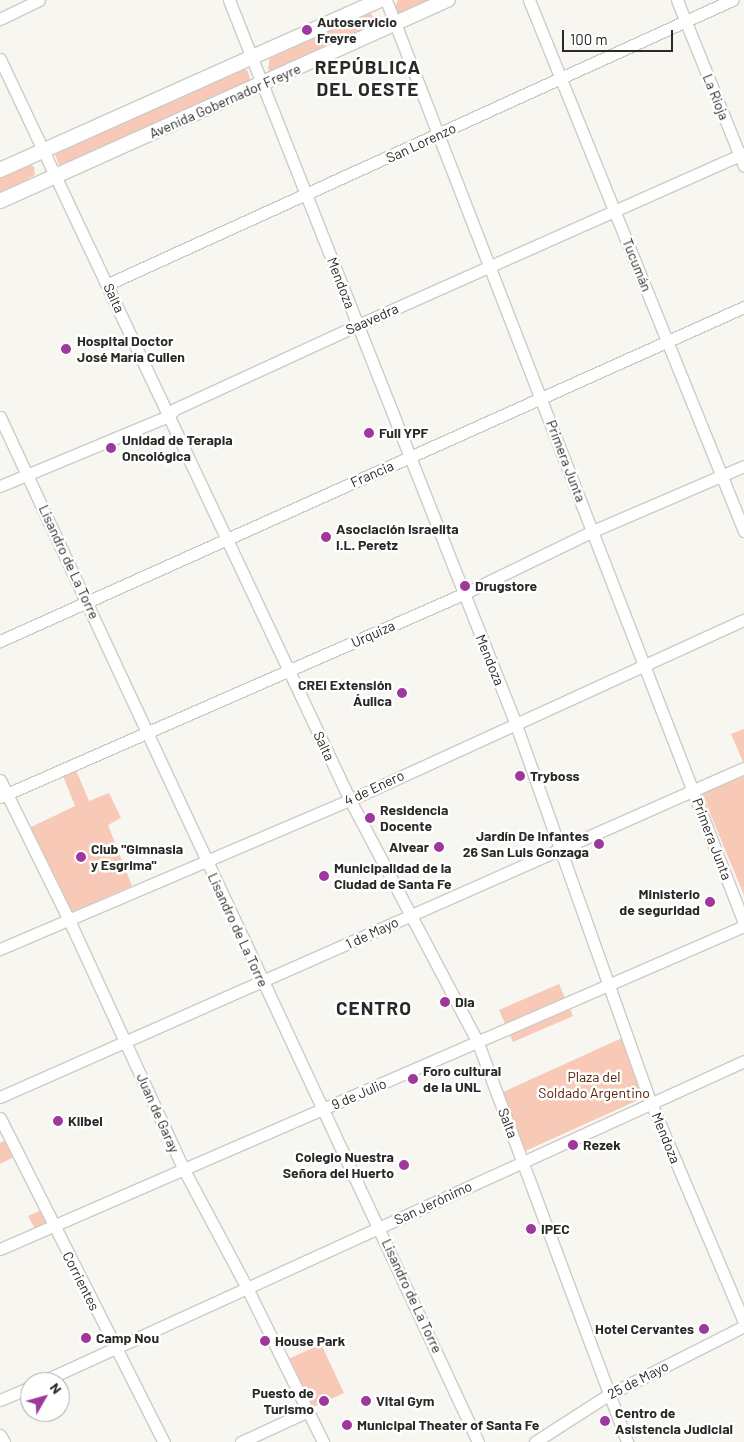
<!DOCTYPE html>
<html>
<head>
<meta charset="utf-8">
<style>
  body { margin:0 }
  #map { position:relative; width:744px; height:1442px; overflow:hidden; background:#f7f6f0; font-family:Barlow,sans-serif }
  div>[style] { position:absolute }
  .green>* { inset:0; background:#f8c9b7 }
  .roads { filter:drop-shadow(1px 0 #cdcbc6) drop-shadow(-1px 0 #cdcbc6) drop-shadow(0 1px #cdcbc6) drop-shadow(0 -1px #cdcbc6) }
  .minor>* { height:11px; margin:-5.5px; padding:0 5.5px; transform-origin:5.5px; border-radius:5.5px; background:#fff }
  .major>* { height:14px; margin:-7px; padding:0 7px; transform-origin:7px; border-radius:7px; background:#fff }
  .dots>* { width:14px; height:14px; translate:-50% -50%; box-sizing:border-box; border:2px solid #fff; border-radius:50% }
  span { translate:-50% -50%; white-space:nowrap; text-align:center; line-height:1.15; -webkit-text-stroke:5px #fff; paint-order:stroke }
  .poi-label { font-size:14px; color:#2a2928; font-weight:700 }
  .left { translate:0 -50%; text-align:left }
  .right { translate:-100% -50%; text-align:right }
  .street-label { font-size:14px; color:#2a2928 }
  .park-label { font-size:14px; color:#582209 }
  .district-label { font-size:19px; color:#2a2928; font-weight:700; letter-spacing:1px }
  .north { position:absolute; left:20px; top:1372px; width:50px; height:50px; box-sizing:border-box; background:#fff; border:1px solid #aaa9a9; border-radius:50%; rotate:52deg; font-size:14px; font-weight:700; line-height:20px; text-align:center; color:#2a2928 }
  .north::after { content:''; display:block; margin:auto; width:18px; height:22px; background:#9e389c; clip-path:polygon(50% 0,100% 100%,50% 72%,0 100%) }
  .scale { position:absolute; left:562px; top:30px; width:111px; height:22px; box-sizing:border-box; border:2px solid #2a2928; border-top:0; padding-left:6px; font-size:15px; line-height:18px; white-space:nowrap; color:#2a2928; -webkit-text-stroke:4px #fff; paint-order:stroke }
</style>
</head>
<body>
<div id="map">
  <div class="green">
    <i style="clip-path:polygon(398px 0,438px 0,399px 15px,395px 7px)"></i>
    <i style="clip-path:polygon(369px 12px,377px 20px,371px 29px,271px 72px,268px 69px,270px 57px)"></i>
    <i style="clip-path:polygon(238px 70px,247px 70px,252px 83px,61px 166px,58px 163px,55px 153px,58px 150px)"></i>
    <i style="clip-path:polygon(28px 163px,34px 167px,35px 175px,0 194px,0 174px)"></i>
    <i style="clip-path:polygon(744px 729px,744px 764px,731px 734px)"></i>
    <i style="clip-path:polygon(76px 770px,89px 801px,109px 793px,121px 818px,108px 825px,132px 886px,70px 913px,27px 829px,75px 806px,63px 776px)"></i>
    <i style="clip-path:polygon(744px 776px,744px 895px,702px 794px)"></i>
    <i style="clip-path:polygon(559px 984px,573px 1016px,513px 1042px,499px 1010px)"></i>
    <i style="clip-path:polygon(622px 1038px,645px 1097px,523px 1152px,501px 1093px)"></i>
    <i style="clip-path:polygon(8px 1139px,16px 1156px,0 1164px,0 1143px)"></i>
    <i style="clip-path:polygon(42px 1210px,50px 1225px,36px 1231px,28px 1216px)"></i>
    <i style="clip-path:polygon(321px 1344px,344px 1393px,309px 1409px,286px 1360px)"></i>
  </div>
  <div class="roads">
    <div class="minor">
      <i style="left:229px;top:0;width:777px;rotate:68.39deg"></i>
      <i style="left:515px;top:722px;width:405px;rotate:70.4deg"></i>
      <i style="left:651px;top:1103px;width:238px;rotate:67deg"></i>
      <i style="left:386px;top:0;width:990px;rotate:68.8deg"></i>
      <i style="left:529px;top:0;width:573px;rotate:67.96deg"></i>
      <i style="left:677px;top:0;width:179px;rotate:68deg"></i>
      <i style="left:0;top:19px;width:43px;rotate:-26deg"></i>
      <i style="left:0;top:59px;width:820px;rotate:64.72deg"></i>
      <i style="left:350px;top:800px;width:275px;rotate:62.2deg"></i>
      <i style="left:478px;top:1043px;width:426px;rotate:69.5deg"></i>
      <i style="left:108px;top:284px;width:686px;rotate:-24.47deg"></i>
      <i style="left:0;top:417px;width:1131px;rotate:65deg"></i>
      <i style="left:0;top:486px;width:182px;rotate:-22.6deg"></i>
      <i style="left:168px;top:416px;width:10px;rotate:-45deg"></i>
      <i style="left:175px;top:409px;width:201px;rotate:-24.7deg"></i>
      <i style="left:358px;top:325px;width:423px;rotate:-24deg"></i>
      <i style="left:0;top:641px;width:816px;rotate:-24.18deg"></i>
      <i style="left:0;top:780px;width:156px;rotate:63.8deg"></i>
      <i style="left:69px;top:920px;width:275px;rotate:65.3deg"></i>
      <i style="left:184px;top:1170px;width:134px;rotate:61.9deg"></i>
      <i style="left:247px;top:1288px;width:172px;rotate:63.7deg"></i>
      <i style="left:0;top:797px;width:506px;rotate:-23.67deg"></i>
      <i style="left:463px;top:594px;width:144px;rotate:-25.9deg"></i>
      <i style="left:593px;top:531px;width:164px;rotate:-23.3deg"></i>
      <i style="left:0;top:949px;width:380px;rotate:-23.1deg"></i>
      <i style="left:350px;top:800px;width:433px;rotate:-24.6deg"></i>
      <i style="left:0;top:1097px;width:813px;rotate:-23.86deg"></i>
      <i style="left:0;top:1118px;width:363px;rotate:63.2deg"></i>
      <i style="left:0;top:1249px;width:811px;rotate:-23.47deg"></i>
      <i style="left:41px;top:1382px;width:773px;rotate:-24.54deg"></i>
      <i style="left:0;top:1400px;width:33px;rotate:-23deg"></i>
      <i style="left:0;top:1435px;width:8px;rotate:60deg"></i>
      <i style="left:241px;top:1442px;width:74px;rotate:-24.8deg"></i>
      <i style="left:535px;top:1442px;width:87px;rotate:-32.8deg"></i>
      <i style="left:608px;top:1395px;width:153px;rotate:-26.9deg"></i>
    </div>
    <div class="major">
      <i style="left:0;top:170px;width:416px;rotate:-24.1deg"></i>
      <i style="left:0;top:201px;width:491px;rotate:-24.2deg"></i>
    </div>
  </div>
  <div class="dots">
    <i style="left:307px;top:30px;background:#9e389c"></i>
    <i style="left:66px;top:349px;background:#9e389c"></i>
    <i style="left:369px;top:433px;background:#9e389c"></i>
    <i style="left:111px;top:448px;background:#9e389c"></i>
    <i style="left:326px;top:537px;background:#9e389c"></i>
    <i style="left:465px;top:586px;background:#9e389c"></i>
    <i style="left:402px;top:693px;background:#9e389c"></i>
    <i style="left:520px;top:776px;background:#9e389c"></i>
    <i style="left:370px;top:818px;background:#9e389c"></i>
    <i style="left:599px;top:844px;background:#9e389c"></i>
    <i style="left:439px;top:847px;background:#9e389c"></i>
    <i style="left:81px;top:857px;background:#9e389c"></i>
    <i style="left:324px;top:876px;background:#9e389c"></i>
    <i style="left:710px;top:902px;background:#9e389c"></i>
    <i style="left:445px;top:1002px;background:#9e389c"></i>
    <i style="left:413px;top:1079px;background:#9e389c"></i>
    <i style="left:58px;top:1121px;background:#9e389c"></i>
    <i style="left:573px;top:1145px;background:#9e389c"></i>
    <i style="left:404px;top:1165px;background:#9e389c"></i>
    <i style="left:531px;top:1229px;background:#9e389c"></i>
    <i style="left:704px;top:1329px;background:#9e389c"></i>
    <i style="left:86px;top:1338px;background:#9e389c"></i>
    <i style="left:265px;top:1341px;background:#9e389c"></i>
    <i style="left:324px;top:1401px;background:#9e389c"></i>
    <i style="left:366px;top:1401px;background:#9e389c"></i>
    <i style="left:605px;top:1421px;background:#9e389c"></i>
    <i style="left:347px;top:1425px;background:#9e389c"></i>
  </div>
  <div class="poi-label">
    <span class="left" style="left:317px;top:30px">Autoservicio<br>Freyre</span>
    <span class="left" style="left:77px;top:349px">Hospital Doctor<br>José María Cullen</span>
    <span class="left" style="left:379px;top:433px">Full YPF</span>
    <span class="left" style="left:122px;top:448px">Unidad de Terapia<br>Oncológica</span>
    <span class="left" style="left:336px;top:537px">Asociación Israelita<br>I.L. Peretz</span>
    <span class="left" style="left:475px;top:586px">Drugstore</span>
    <span class="right" style="left:392px;top:693px">CREI Extensión<br>Áulica</span>
    <span class="left" style="left:530px;top:776px">Tryboss</span>
    <span class="left" style="left:380px;top:818px">Residencia<br>Docente</span>
    <span class="right" style="left:589px;top:844px">Jardín De Infantes<br>26 San Luis Gonzaga</span>
    <span class="right" style="left:429px;top:847px">Alvear</span>
    <span class="left" style="left:91px;top:857px">Club "Gimnasia<br>y Esgrima"</span>
    <span class="left" style="left:334px;top:876px">Municipalidad de la<br>Ciudad de Santa Fe</span>
    <span class="right" style="left:700px;top:902px">Ministerio<br>de seguridad</span>
    <span class="left" style="left:455px;top:1002px">Dia</span>
    <span class="left" style="left:423px;top:1079px">Foro cultural<br>de la UNL</span>
    <span class="left" style="left:68px;top:1121px">Kilbel</span>
    <span class="left" style="left:583px;top:1145px">Rezek</span>
    <span class="right" style="left:394px;top:1165px">Colegio Nuestra<br>Señora del Huerto</span>
    <span class="left" style="left:541px;top:1229px">IPEC</span>
    <span class="right" style="left:694px;top:1329px">Hotel Cervantes</span>
    <span class="left" style="left:96px;top:1338px">Camp Nou</span>
    <span class="left" style="left:275px;top:1341px">House Park</span>
    <span class="right" style="left:314px;top:1401px">Puesto de<br>Turismo</span>
    <span class="left" style="left:376px;top:1401px">Vital Gym</span>
    <span class="left" style="left:615px;top:1421px">Centro de<br>Asistencia Judicial</span>
    <span class="left" style="left:357px;top:1425px">Municipal Theater of Santa Fe</span>
  </div>
  <div class="street-label">
    <span style="left:716px;top:97px;rotate:68deg">La Rioja</span>
    <span style="left:225px;top:101px;rotate:-24deg">Avenida Gobernador Freyre</span>
    <span style="left:421px;top:143px;rotate:-25deg">San Lorenzo</span>
    <span style="left:637px;top:265px;rotate:68deg">Tucumán</span>
    <span style="left:341px;top:283px;rotate:69deg">Mendoza</span>
    <span style="left:114px;top:298px;rotate:65deg">Salta</span>
    <span style="left:372px;top:319px;rotate:-24deg">Saavedra</span>
    <span style="left:566px;top:461px;rotate:69deg">Primera Junta</span>
    <span style="left:372px;top:474px;rotate:-24deg">Francia</span>
    <span style="left:69px;top:562px;rotate:65deg">Lisandro de La Torre</span>
    <span style="left:373px;top:634px;rotate:-24deg">Urquiza</span>
    <span style="left:490px;top:660px;rotate:68deg">Mendoza</span>
    <span style="left:324px;top:746px;rotate:65deg">Salta</span>
    <span style="left:374px;top:788px;rotate:-25deg">4 de Enero</span>
    <span style="left:712px;top:839px;rotate:69deg">Primera Junta</span>
    <span style="left:238px;top:930px;rotate:65deg">Lisandro de La Torre</span>
    <span style="left:372px;top:933px;rotate:-25deg">1 de Mayo</span>
    <span style="left:359px;top:1094px;rotate:-23deg">9 de Julio</span>
    <span style="left:158px;top:1113px;rotate:66deg">Juan de Garay</span>
    <span style="left:508px;top:1123px;rotate:69deg">Salta</span>
    <span style="left:666px;top:1138px;rotate:68deg">Mendoza</span>
    <span style="left:433px;top:1203px;rotate:-25deg">San Jerónimo</span>
    <span style="left:81px;top:1281px;rotate:63deg">Corrientes</span>
    <span style="left:412px;top:1296px;rotate:65deg">Lisandro de La Torre</span>
    <span style="left:638px;top:1380px;rotate:-27deg">25 de Mayo</span>
  </div>
  <div class="park-label">
    <span style="left:594px;top:1085px">Plaza del<br>Soldado Argentino</span>
  </div>
  <div class="district-label">
    <span style="left:368px;top:78px">REPÚBLICA<br>DEL OESTE</span>
    <span style="left:374px;top:1008px">CENTRO</span>
  </div>
  <div class="north">N</div>
  <div class="scale">100 m</div>
</div>
</body>
</html>
